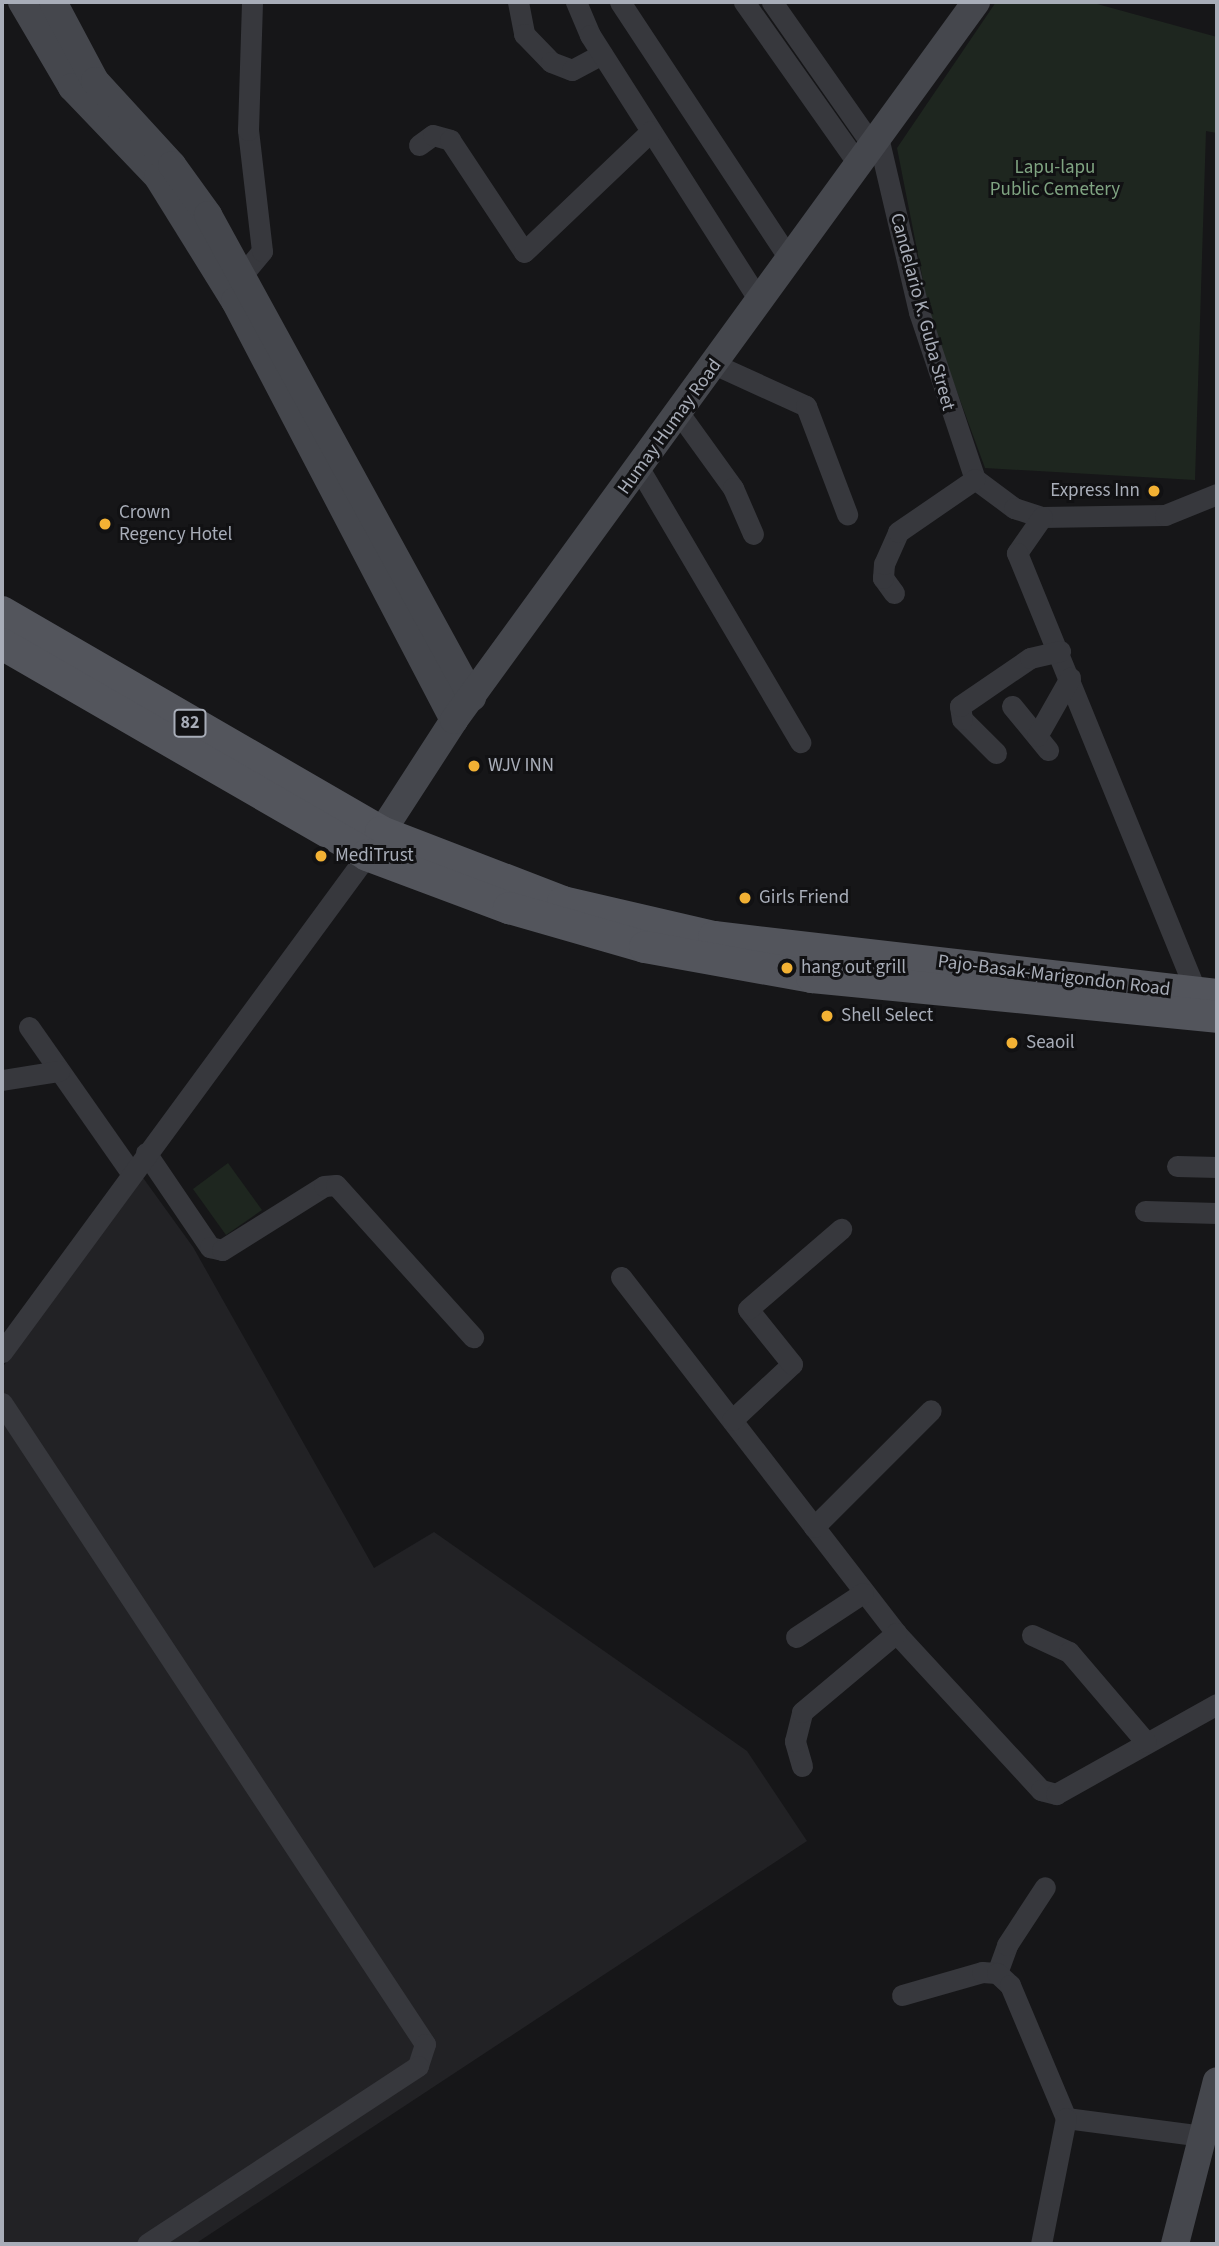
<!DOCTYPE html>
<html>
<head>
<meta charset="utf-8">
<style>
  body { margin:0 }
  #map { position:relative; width:1219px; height:2246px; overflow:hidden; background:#161618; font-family:"Source Sans 3",sans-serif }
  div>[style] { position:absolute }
  .built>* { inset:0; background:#222225 }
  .green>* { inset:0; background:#1e261f }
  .street>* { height:21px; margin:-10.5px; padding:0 10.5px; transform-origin:10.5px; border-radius:10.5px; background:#37383d }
  .secondary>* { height:28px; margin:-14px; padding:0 14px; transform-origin:14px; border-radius:14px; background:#45474d }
  .primary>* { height:32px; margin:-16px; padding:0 16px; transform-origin:16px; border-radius:16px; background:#53555c }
  .dots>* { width:19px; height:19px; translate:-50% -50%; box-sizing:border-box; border:4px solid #111113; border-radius:50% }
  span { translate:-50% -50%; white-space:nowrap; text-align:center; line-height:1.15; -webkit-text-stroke:6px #111113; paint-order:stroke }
  .shield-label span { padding:2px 5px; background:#111113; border:2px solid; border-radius:5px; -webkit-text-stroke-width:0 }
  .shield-label { font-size:18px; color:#a8adb8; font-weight:700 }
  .park-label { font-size:19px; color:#7fa381 }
  .street-label { font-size:19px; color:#a8adb8 }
  .poi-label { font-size:19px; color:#a8adb8 }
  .right { translate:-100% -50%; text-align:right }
  .left { translate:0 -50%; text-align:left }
  .frame { position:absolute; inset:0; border:4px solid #a8adb8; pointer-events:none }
</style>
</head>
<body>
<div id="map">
  <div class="built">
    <i style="clip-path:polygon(141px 1175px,193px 1247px,374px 1568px,434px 1532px,747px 1751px,807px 1841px,195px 2244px,2px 2244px,2px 1368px)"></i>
  </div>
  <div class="green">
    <i style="clip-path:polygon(996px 2px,1090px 2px,1217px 37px,1217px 133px,1206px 131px,1195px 480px,985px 468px,931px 321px,897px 148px)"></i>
    <i style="clip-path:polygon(228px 1163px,262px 1210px,226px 1235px,193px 1189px)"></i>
  </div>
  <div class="street">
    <i style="left:518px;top:2px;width:33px;rotate:79deg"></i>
    <i style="left:524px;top:34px;width:39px;rotate:46deg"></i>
    <i style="left:551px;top:62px;width:22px;rotate:21deg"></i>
    <i style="left:572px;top:70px;width:34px;rotate:-28deg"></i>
    <i style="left:576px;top:2px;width:36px;rotate:67deg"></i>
    <i style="left:590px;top:35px;width:317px;rotate:57.5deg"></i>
    <i style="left:620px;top:2px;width:309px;rotate:56.6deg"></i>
    <i style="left:744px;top:2px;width:199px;rotate:54.8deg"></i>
    <i style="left:772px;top:2px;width:174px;rotate:55deg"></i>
    <i style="left:878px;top:137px;width:180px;rotate:76.8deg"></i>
    <i style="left:919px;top:312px;width:176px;rotate:71.5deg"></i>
    <i style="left:975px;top:479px;width:49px;rotate:36.6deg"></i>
    <i style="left:1014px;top:508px;width:29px;rotate:18deg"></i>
    <i style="left:1042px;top:517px;width:123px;rotate:-0.9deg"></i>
    <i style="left:1165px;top:515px;width:56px;rotate:-22deg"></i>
    <i style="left:419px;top:145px;width:17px;rotate:-36deg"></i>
    <i style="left:433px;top:135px;width:18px;rotate:16deg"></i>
    <i style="left:450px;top:140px;width:134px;rotate:56.5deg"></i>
    <i style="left:524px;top:252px;width:175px;rotate:-43.6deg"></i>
    <i style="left:242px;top:275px;width:31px;rotate:-50deg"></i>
    <i style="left:262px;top:251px;width:122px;rotate:-96.6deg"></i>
    <i style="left:248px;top:130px;width:128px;rotate:-88.2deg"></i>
    <i style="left:716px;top:365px;width:99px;rotate:24.5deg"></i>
    <i style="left:806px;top:406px;width:116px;rotate:69.2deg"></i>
    <i style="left:681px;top:416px;width:89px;rotate:54.2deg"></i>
    <i style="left:733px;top:488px;width:50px;rotate:66.5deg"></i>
    <i style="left:640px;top:470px;width:316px;rotate:59.5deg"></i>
    <i style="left:1042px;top:517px;width:44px;rotate:124.8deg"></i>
    <i style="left:1017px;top:553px;width:475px;rotate:67.8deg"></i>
    <i style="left:894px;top:593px;width:19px;rotate:-126deg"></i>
    <i style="left:883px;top:578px;width:14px;rotate:-86deg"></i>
    <i style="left:884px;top:564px;width:35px;rotate:-66deg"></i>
    <i style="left:898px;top:532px;width:93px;rotate:-34.5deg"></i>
    <i style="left:1012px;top:706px;width:57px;rotate:50.7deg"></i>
    <i style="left:1037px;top:736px;width:67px;rotate:-60.4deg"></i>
    <i style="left:996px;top:753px;width:48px;rotate:-135deg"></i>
    <i style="left:962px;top:719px;width:13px;rotate:-99deg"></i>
    <i style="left:960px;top:706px;width:85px;rotate:-34.4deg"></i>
    <i style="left:1030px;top:658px;width:31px;rotate:-13deg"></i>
    <i style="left:29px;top:1027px;width:179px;rotate:55deg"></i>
    <i style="left:2px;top:1080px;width:58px;rotate:-9deg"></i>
    <i style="left:146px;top:1153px;width:114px;rotate:55.8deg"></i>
    <i style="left:210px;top:1247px;width:12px;rotate:14deg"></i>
    <i style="left:222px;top:1250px;width:120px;rotate:-32.1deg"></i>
    <i style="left:324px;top:1186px;width:12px;rotate:-5deg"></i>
    <i style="left:336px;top:1185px;width:205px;rotate:48deg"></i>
    <i style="left:1177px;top:1166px;width:40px;rotate:1.4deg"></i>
    <i style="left:1145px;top:1211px;width:72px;rotate:1.6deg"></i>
    <i style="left:621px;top:1277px;width:450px;rotate:52.3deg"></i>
    <i style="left:896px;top:1633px;width:214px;rotate:47.3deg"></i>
    <i style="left:1041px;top:1790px;width:16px;rotate:15deg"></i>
    <i style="left:1056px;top:1794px;width:184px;rotate:-29.2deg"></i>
    <i style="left:2px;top:1352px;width:617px;rotate:-53.71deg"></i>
    <i style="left:2px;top:1403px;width:768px;rotate:56.58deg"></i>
    <i style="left:425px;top:2044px;width:23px;rotate:108deg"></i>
    <i style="left:418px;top:2066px;width:324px;rotate:146.7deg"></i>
    <i style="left:732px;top:1420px;width:82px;rotate:-43deg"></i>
    <i style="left:792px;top:1364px;width:70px;rotate:-128.7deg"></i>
    <i style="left:748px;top:1309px;width:123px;rotate:-40.7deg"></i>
    <i style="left:814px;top:1527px;width:165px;rotate:-45deg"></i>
    <i style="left:1032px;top:1635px;width:41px;rotate:24.7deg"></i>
    <i style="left:1069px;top:1652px;width:118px;rotate:49.5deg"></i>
    <i style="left:796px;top:1637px;width:80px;rotate:-33.3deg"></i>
    <i style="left:802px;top:1766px;width:26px;rotate:-106deg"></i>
    <i style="left:795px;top:1741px;width:30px;rotate:-76deg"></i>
    <i style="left:802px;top:1712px;width:123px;rotate:-40deg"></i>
    <i style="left:997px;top:1973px;width:30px;rotate:-70deg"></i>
    <i style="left:1007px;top:1945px;width:69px;rotate:-56.8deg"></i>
    <i style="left:902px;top:1995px;width:83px;rotate:-16deg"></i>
    <i style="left:982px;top:1972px;width:15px;rotate:4deg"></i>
    <i style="left:997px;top:1973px;width:18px;rotate:43deg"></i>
    <i style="left:1010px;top:1985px;width:144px;rotate:67.2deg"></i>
    <i style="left:1066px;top:2118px;width:138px;rotate:7.5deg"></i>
    <i style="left:1041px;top:2244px;width:128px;rotate:-78.8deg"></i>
  </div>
  <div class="secondary">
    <i style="left:22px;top:2px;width:99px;rotate:59.5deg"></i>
    <i style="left:72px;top:87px;width:124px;rotate:46.3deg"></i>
    <i style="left:158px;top:177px;width:146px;rotate:58.2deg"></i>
    <i style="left:235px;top:301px;width:473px;rotate:62.4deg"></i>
    <i style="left:53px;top:2px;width:89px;rotate:62deg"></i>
    <i style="left:95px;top:81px;width:114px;rotate:47.5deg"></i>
    <i style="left:172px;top:165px;width:62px;rotate:54.2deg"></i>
    <i style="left:208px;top:215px;width:550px;rotate:61.29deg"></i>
    <i style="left:370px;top:850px;width:155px;rotate:-57.1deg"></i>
    <i style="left:454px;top:720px;width:888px;rotate:-53.98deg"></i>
    <i style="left:1175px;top:2244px;width:168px;rotate:-75.6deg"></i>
  </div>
  <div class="primary">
    <i style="left:2px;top:612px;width:438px;rotate:30.1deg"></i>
    <i style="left:381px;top:832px;width:195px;rotate:21deg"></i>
    <i style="left:563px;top:902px;width:155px;rotate:13.1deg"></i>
    <i style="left:714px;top:937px;width:506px;rotate:6.58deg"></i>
    <i style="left:2px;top:644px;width:422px;rotate:30deg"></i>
    <i style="left:367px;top:855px;width:152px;rotate:20.5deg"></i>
    <i style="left:509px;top:908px;width:141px;rotate:16deg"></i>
    <i style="left:645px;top:947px;width:170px;rotate:10.2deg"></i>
    <i style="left:812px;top:977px;width:407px;rotate:5.6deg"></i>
  </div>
  <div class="dots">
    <i style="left:1154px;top:491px;background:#f2b134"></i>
    <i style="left:105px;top:524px;background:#f2b134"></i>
    <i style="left:474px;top:766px;background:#f2b134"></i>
    <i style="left:321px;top:856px;background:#f2b134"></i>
    <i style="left:745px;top:898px;background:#f2b134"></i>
    <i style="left:787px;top:968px;background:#f2b134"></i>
    <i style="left:827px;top:1016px;background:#f2b134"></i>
    <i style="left:1012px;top:1043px;background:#f2b134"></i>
  </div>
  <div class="shield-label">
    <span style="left:190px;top:723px">82</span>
  </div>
  <div class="park-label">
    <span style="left:1055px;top:179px">Lapu-lapu<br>Public Cemetery</span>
  </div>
  <div class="street-label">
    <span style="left:922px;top:312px;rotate:75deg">Candelario K. Guba Street</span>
    <span style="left:670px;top:427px;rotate:-54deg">Humay Humay Road</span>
    <span style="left:1054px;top:976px;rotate:7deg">Pajo-Basak-Marigondon Road</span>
  </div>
  <div class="poi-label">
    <span class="right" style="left:1140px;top:491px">Express Inn</span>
    <span class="left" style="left:119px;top:524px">Crown<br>Regency Hotel</span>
    <span class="left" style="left:488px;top:766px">WJV INN</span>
    <span class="left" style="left:335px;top:856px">MediTrust</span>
    <span class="left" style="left:759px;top:898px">Girls Friend</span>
    <span class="left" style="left:801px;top:968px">hang out grill</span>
    <span class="left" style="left:841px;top:1016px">Shell Select</span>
    <span class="left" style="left:1026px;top:1043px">Seaoil</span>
  </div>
  <div class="frame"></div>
</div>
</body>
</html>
